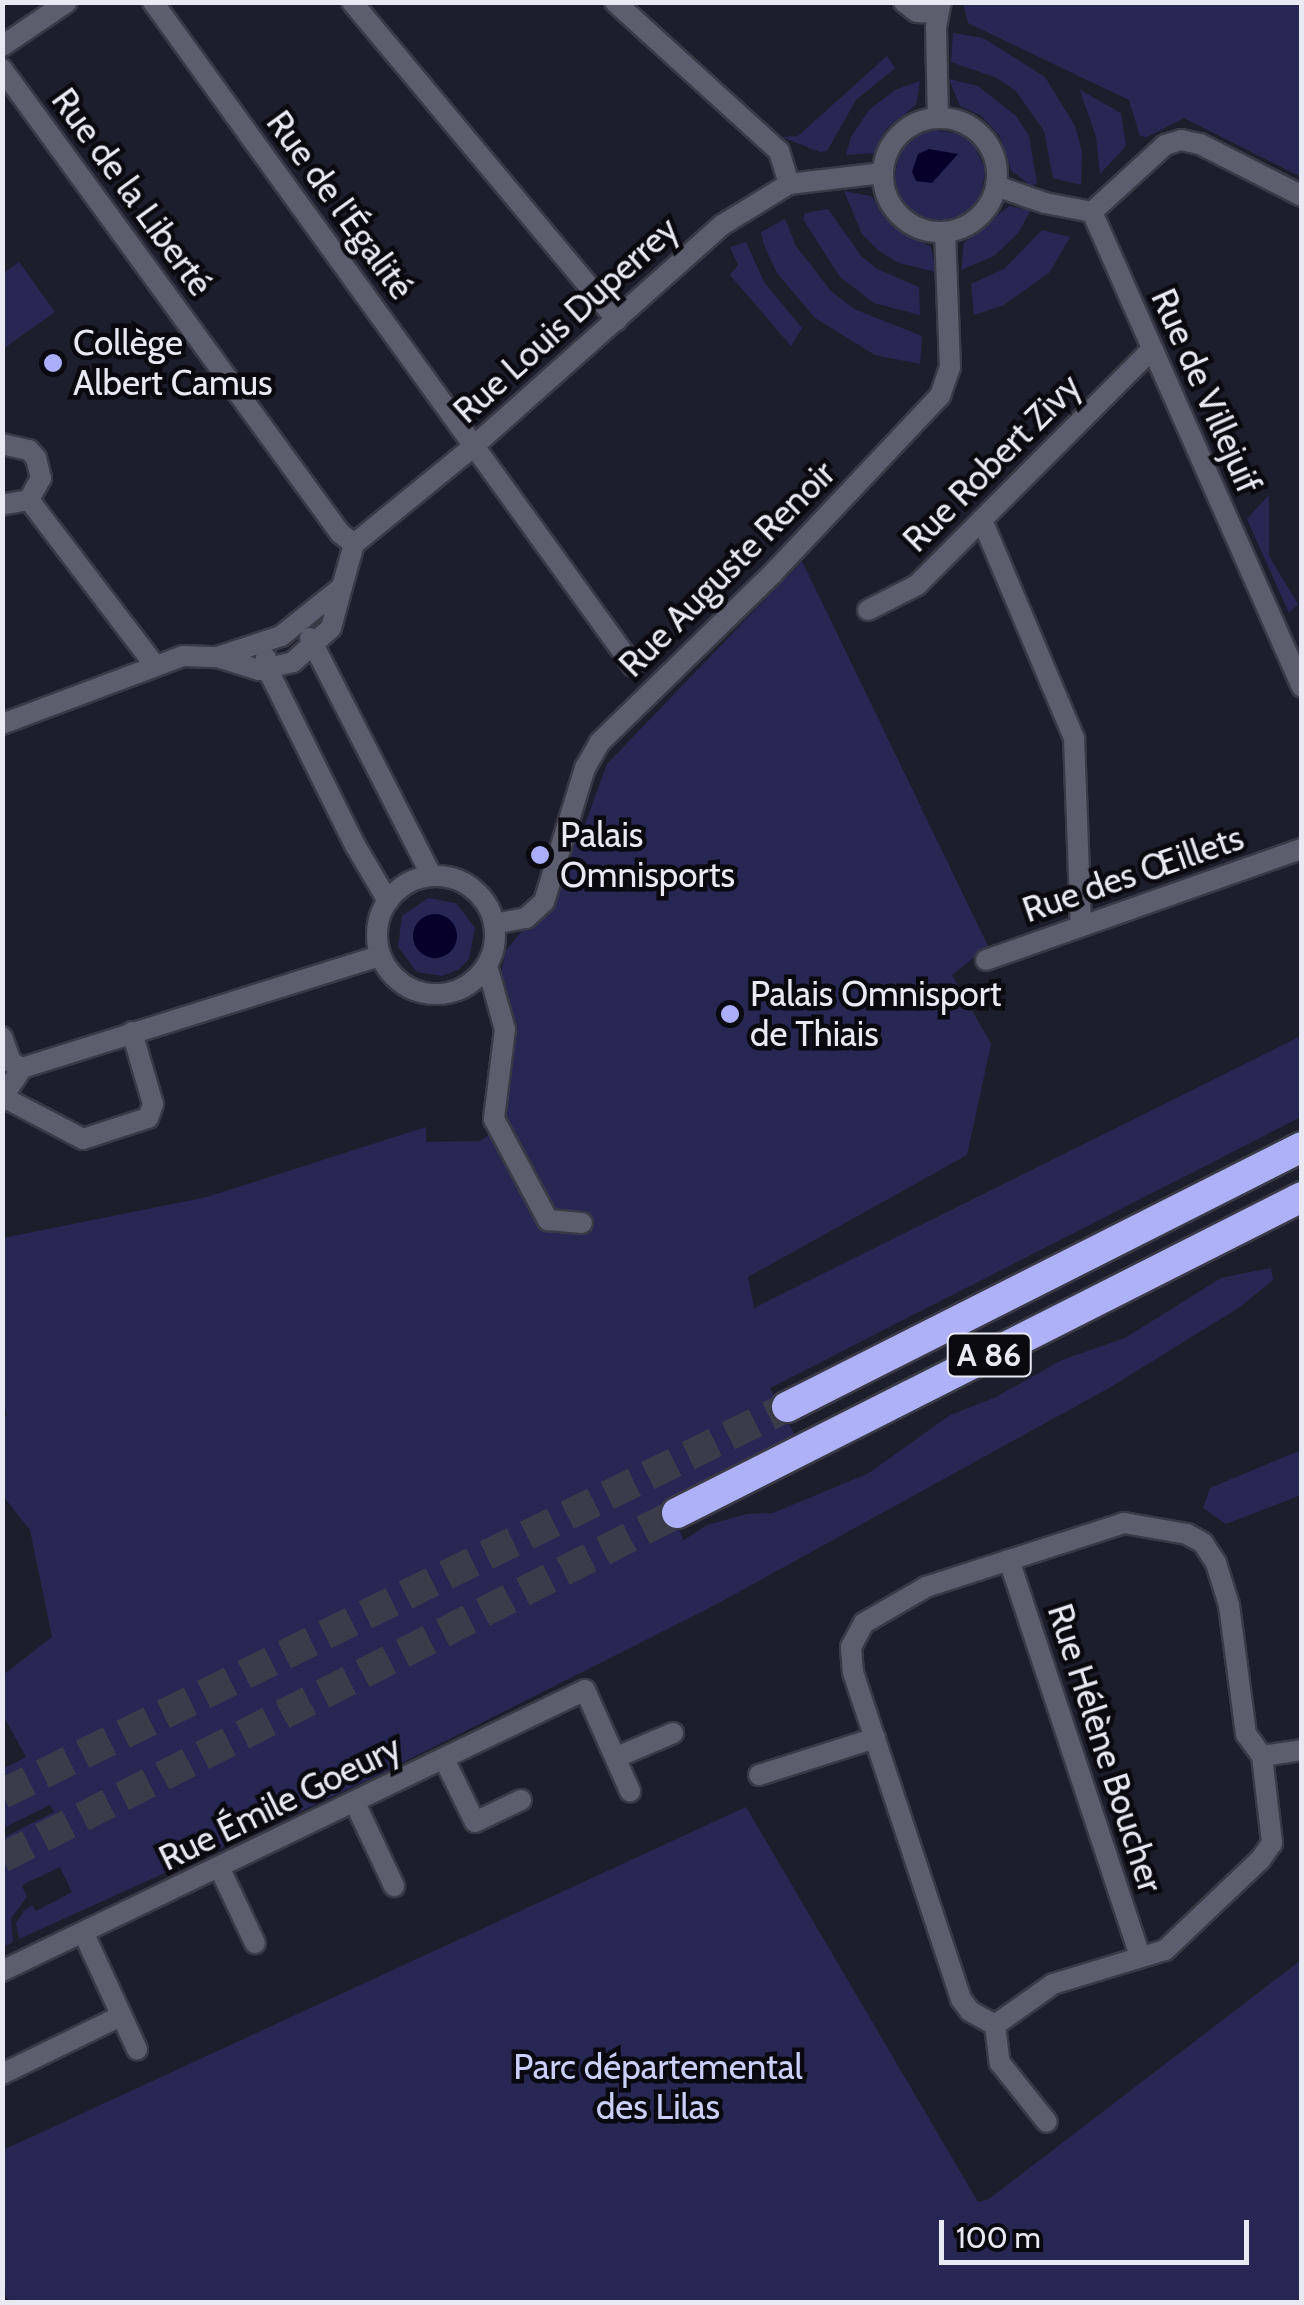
<!DOCTYPE html>
<html>
<head>
<meta charset="utf-8">
<style>
  body { margin:0 }
  #map { position:relative; width:1304px; height:2305px; overflow:hidden; background:#1d1e2c; font-family:Cabin,sans-serif }
  div>[style] { position:absolute }
  .green>* { inset:0; background:#282754 }
  .water>* { inset:0; background:#07002b }
  .round { border-radius:50% }
  .highway-tunnel>* { height:30px; margin-top:-15px; transform-origin:0; background:repeating-linear-gradient(90deg,#3b3c4a 0 30px,transparent 0 45px) }
  .roads { filter:drop-shadow(2px 0 #393a45) drop-shadow(-2px 0 #393a45) drop-shadow(0 2px #393a45) drop-shadow(0 -2px #393a45) }
  .street>* { height:20px; margin:-10px; padding:0 10px; transform-origin:10px; border-radius:10px; background:#5c5d6d }
  .street>.ring { margin:-10px; padding:0; box-sizing:content-box; background:none; border:20px solid #5c5d6d; border-radius:50% }
  .highway>* { height:30px; margin:-15px; padding:0 15px; transform-origin:15px; border-radius:15px; background:#aeb1f7 }
  .dots>* { width:28px; height:28px; translate:-50% -50%; box-sizing:border-box; border:5px solid #09090f; border-radius:50% }
  span { translate:-50% -50%; white-space:nowrap; text-align:center; line-height:1.15; -webkit-text-stroke:9px #09090f; paint-order:stroke }
  .shield-label span { padding:2px 8px; background:#09090f; border:2px solid; border-radius:8px; -webkit-text-stroke-width:0 }
  .shield-label { font-size:32px; color:#e8e9f2; font-weight:700 }
  .street-label { font-size:35px; color:#e8e9f2 }
  .poi-label { font-size:35px; color:#e8e9f2 }
  .left { translate:0 -50%; text-align:left }
  .park-label { font-size:35px; color:#cccff9 }
  .frame { position:absolute; inset:0; border:5px solid #e8e9f2; pointer-events:none }
  .scale { position:absolute; left:939px; top:2220px; width:310px; height:45px; box-sizing:border-box; border:5px solid #e8e9f2; border-top:0; padding-left:12px; font-size:30px; line-height:35px; white-space:nowrap; color:#e8e9f2; -webkit-text-stroke:8px #09090f; paint-order:stroke }
</style>
</head>
<body>
<div id="map">
  <div class="green">
    <i style="clip-path:polygon(963px 3px,1301px 3px,1301px 177px,1184px 118px,1147px 137px,1140px 136px,1129px 100px,968px 23px)"></i>
    <i style="clip-path:polygon(953px 33px,983px 38px,1045px 77px,1075px 126px,1082px 152px,1081px 185px,1053px 178px,1044px 131px,1016px 91px,995px 77px,951px 62px)"></i>
    <i style="clip-path:polygon(887px 56px,895px 68px,856px 100px,827px 151px,820px 152px,782px 137px,798px 136px)"></i>
    <i style="clip-path:polygon(949px 79px,978px 86px,1016px 116px,1029px 136px,1037px 183px,1031px 186px,1011px 170px,1000px 136px,980px 115px,960px 106px)"></i>
    <i style="clip-path:polygon(920px 81px,916px 105px,886px 129px,874px 153px,846px 155px,851px 137px,869px 110px,895px 90px)"></i>
    <i style="clip-path:polygon(1080px 90px,1121px 113px,1126px 146px,1100px 174px,1096px 137px)"></i>
    <i style="clip-path:polygon(932px 130px,961px 134px,973px 143px,986px 170px,980px 198px,959px 218px,944px 222px,930px 221px,906px 207px,894px 182px,899px 154px,919px 134px)"></i>
    <i style="clip-path:polygon(844px 191px,871px 196px,897px 229px,931px 247px,936px 272px,899px 263px,879px 251px,862px 234px)"></i>
    <i style="clip-path:polygon(1009px 206px,1031px 210px,1018px 233px,994px 256px,961px 270px,964px 243px)"></i>
    <i style="clip-path:polygon(828px 209px,861px 256px,877px 269px,919px 287px,920px 315px,874px 303px,840px 277px,803px 219px,805px 213px)"></i>
    <i style="clip-path:polygon(785px 219px,796px 246px,831px 291px,854px 309px,922px 336px,920px 364px,875px 355px,815px 318px,777px 273px,764px 245px,761px 232px)"></i>
    <i style="clip-path:polygon(1042px 230px,1070px 237px,1050px 272px,1004px 305px,974px 315px,971px 284px,1004px 269px)"></i>
    <i style="clip-path:polygon(746px 242px,764px 282px,802px 328px,791px 346px,730px 275px,738px 265px,730px 247px)"></i>
    <i style="clip-path:polygon(19px 262px,55px 312px,3px 349px,3px 274px)"></i>
    <i style="clip-path:polygon(1269px 495px,1269px 556px,1298px 604px,1289px 613px,1247px 519px)"></i>
    <i style="clip-path:polygon(802px 561px,988px 946px,952px 975px,991px 1044px,967px 1155px,748px 1277px,754px 1308px,1301px 1036px,1301px 1117px,770px 1388px,800px 1445px,667px 1508px,684px 1540px,707px 1525px,747px 1514px,773px 1513px,869px 1473px,950px 1415px,994px 1398px,1062px 1360px,1125px 1338px,1221px 1278px,1271px 1268px,1273px 1280px,1240px 1307px,1109px 1388px,715px 1605px,370px 1779px,209px 1854px,201px 1841px,169px 1871px,19px 1939px,16px 1923px,24px 1911px,32px 1905px,36px 1911px,72px 1892px,60px 1867px,26px 1883px,22px 1886px,27px 1897px,11px 1918px,13px 1942px,3px 1947px,3px 1838px,54px 1812px,50px 1805px,3px 1828px,3px 1769px,26px 1757px,3px 1715px,3px 1675px,52px 1637px,30px 1530px,3px 1496px,2px 1414px,7px 1416px,2px 1396px,3px 1238px,207px 1197px,426px 1127px,426px 1142px,480px 1141px,501px 1127px,504px 1071px,516px 1024px,500px 978px,506px 950px,523px 930px,549px 913px,573px 836px,583px 830px,607px 764px)"></i>
    <i style="clip-path:polygon(evenodd,428px 898px,456px 903px,475px 928px,469px 959px,458px 970px,442px 976px,417px 972px,398px 947px,402px 916px,428px 898px,439px 914px,455px 926px,439px 958px,433px 959px,414px 944px,418px 922px,439px 914px)"></i>
    <i style="clip-path:polygon(1301px 1450px,1301px 1495px,1226px 1524px,1203px 1508px,1210px 1488px)"></i>
    <i style="clip-path:polygon(746px 1807px,978px 2202px,989px 2199px,1301px 1960px,1301px 2302px,10px 2302px,2px 2289px,3px 2150px)"></i>
  </div>
  <div class="water">
    <i style="clip-path:polygon(929px 149px,958px 154px,932px 183px,916px 181px,912px 172px,918px 154px)"></i>
    <i class="round" style="left:413px;top:914px;width:44px;height:44px"></i>
  </div>
  <div class="highway-tunnel">
    <i style="left:2px;top:1794px;width:875px;rotate:-26.24deg"></i>
    <i style="left:2px;top:1858px;width:758px;rotate:-27.07deg"></i>
  </div>
  <div class="roads">
    <div class="street">
      <i style="left:153px;top:2px;width:819px;rotate:54.14deg"></i>
      <i style="left:352px;top:2px;width:414px;rotate:50.2deg"></i>
      <i style="left:615px;top:2px;width:222px;rotate:42.3deg"></i>
      <i style="left:779px;top:151px;width:34px;rotate:73deg"></i>
      <i style="left:904px;top:2px;width:16px;rotate:38deg"></i>
      <i style="left:917px;top:12px;width:21px;rotate:3deg"></i>
      <i style="left:2px;top:46px;width:78px;rotate:-34.1deg"></i>
      <i style="left:2px;top:69px;width:574px;rotate:53.93deg"></i>
      <i style="left:340px;top:533px;width:18px;rotate:38deg"></i>
      <i style="left:938px;top:117px;width:90px;rotate:-91.3deg"></i>
      <i style="left:936px;top:27px;width:25px;rotate:-79deg"></i>
      <i class="ring" style="left:883px;top:118px;width:94px;height:94px"></i>
      <i style="left:996px;top:186px;width:52px;rotate:19.1deg"></i>
      <i style="left:1045px;top:203px;width:48px;rotate:10.8deg"></i>
      <i style="left:1092px;top:212px;width:519px;rotate:66.15deg"></i>
      <i style="left:1092px;top:212px;width:99px;rotate:-42.5deg"></i>
      <i style="left:1165px;top:145px;width:17px;rotate:-17deg"></i>
      <i style="left:1181px;top:140px;width:19px;rotate:12deg"></i>
      <i style="left:1200px;top:144px;width:114px;rotate:27deg"></i>
      <i style="left:2px;top:444px;width:28px;rotate:13deg"></i>
      <i style="left:29px;top:450px;width:11px;rotate:49deg"></i>
      <i style="left:36px;top:458px;width:21px;rotate:76deg"></i>
      <i style="left:41px;top:478px;width:25px;rotate:119deg"></i>
      <i style="left:29px;top:500px;width:27px;rotate:170deg"></i>
      <i style="left:29px;top:500px;width:206px;rotate:52.7deg"></i>
      <i style="left:982px;top:520px;width:237px;rotate:67.1deg"></i>
      <i style="left:1074px;top:738px;width:188px;rotate:87.9deg"></i>
      <i style="left:342px;top:587px;width:45px;rotate:-74.4deg"></i>
      <i style="left:354px;top:544px;width:155px;rotate:-39.2deg"></i>
      <i style="left:474px;top:446px;width:332px;rotate:-41.7deg"></i>
      <i style="left:722px;top:225px;width:79px;rotate:-31.5deg"></i>
      <i style="left:789px;top:184px;width:94px;rotate:-6.7deg"></i>
      <i style="left:868px;top:610px;width:55px;rotate:-27deg"></i>
      <i style="left:917px;top:585px;width:333px;rotate:-45.1deg"></i>
      <i style="left:310px;top:638px;width:267px;rotate:62.9deg"></i>
      <i style="left:266px;top:658px;width:12px;rotate:81deg"></i>
      <i style="left:268px;top:670px;width:195px;rotate:63.6deg"></i>
      <i style="left:355px;top:845px;width:65px;rotate:59.5deg"></i>
      <i style="left:2px;top:724px;width:193px;rotate:-20.6deg"></i>
      <i style="left:183px;top:656px;width:34px;rotate:2deg"></i>
      <i style="left:217px;top:657px;width:44px;rotate:17.2deg"></i>
      <i style="left:259px;top:670px;width:35px;rotate:-13deg"></i>
      <i style="left:293px;top:662px;width:51px;rotate:-41.8deg"></i>
      <i style="left:331px;top:628px;width:42px;rotate:-75deg"></i>
      <i style="left:342px;top:587px;width:78px;rotate:141.2deg"></i>
      <i style="left:281px;top:636px;width:67px;rotate:161.8deg"></i>
      <i class="ring" style="left:377px;top:876px;width:98px;height:98px"></i>
      <i style="left:494px;top:924px;width:33px;rotate:-11deg"></i>
      <i style="left:526px;top:918px;width:24px;rotate:-42deg"></i>
      <i style="left:544px;top:902px;width:140px;rotate:-73deg"></i>
      <i style="left:585px;top:768px;width:30px;rotate:-60deg"></i>
      <i style="left:600px;top:742px;width:242px;rotate:-44.3deg"></i>
      <i style="left:773px;top:573px;width:243px;rotate:-46.7deg"></i>
      <i style="left:940px;top:396px;width:31px;rotate:-71deg"></i>
      <i style="left:950px;top:367px;width:135px;rotate:-92.1deg"></i>
      <i style="left:986px;top:960px;width:335px;rotate:-19.4deg"></i>
      <i style="left:487px;top:966px;width:66px;rotate:74.1deg"></i>
      <i style="left:505px;top:1029px;width:91px;rotate:97deg"></i>
      <i style="left:494px;top:1119px;width:115px;rotate:61.9deg"></i>
      <i style="left:548px;top:1220px;width:34px;rotate:5deg"></i>
      <i style="left:2px;top:1037px;width:27px;rotate:70deg"></i>
      <i style="left:11px;top:1062px;width:13px;rotate:29deg"></i>
      <i style="left:3px;top:1097px;width:90px;rotate:27.7deg"></i>
      <i style="left:83px;top:1139px;width:68px;rotate:-17.9deg"></i>
      <i style="left:148px;top:1118px;width:15px;rotate:-70deg"></i>
      <i style="left:153px;top:1104px;width:75px;rotate:-106.3deg"></i>
      <i style="left:2px;top:1098px;width:36px;rotate:-56deg"></i>
      <i style="left:22px;top:1068px;width:375px;rotate:-17.4deg"></i>
      <i style="left:1124px;top:1523px;width:64px;rotate:9.9deg"></i>
      <i style="left:1187px;top:1534px;width:18px;rotate:29deg"></i>
      <i style="left:1203px;top:1543px;width:24px;rotate:57deg"></i>
      <i style="left:1216px;top:1563px;width:44px;rotate:72.8deg"></i>
      <i style="left:1229px;top:1605px;width:130px;rotate:82.5deg"></i>
      <i style="left:1246px;top:1734px;width:27px;rotate:54deg"></i>
      <i style="left:1262px;top:1756px;width:88px;rotate:83.4deg"></i>
      <i style="left:1272px;top:1843px;width:21px;rotate:125deg"></i>
      <i style="left:1260px;top:1860px;width:131px;rotate:136.5deg"></i>
      <i style="left:1165px;top:1950px;width:117px;rotate:163.1deg"></i>
      <i style="left:1053px;top:1984px;width:71px;rotate:144.7deg"></i>
      <i style="left:995px;top:2025px;width:29px;rotate:-151deg"></i>
      <i style="left:970px;top:2011px;width:15px;rotate:-127deg"></i>
      <i style="left:961px;top:1999px;width:344px;rotate:-108.3deg"></i>
      <i style="left:853px;top:1672px;width:25px;rotate:-95deg"></i>
      <i style="left:851px;top:1647px;width:27px;rotate:-62deg"></i>
      <i style="left:864px;top:1623px;width:72px;rotate:-30.1deg"></i>
      <i style="left:926px;top:1587px;width:208px;rotate:-17.9deg"></i>
      <i style="left:1009px;top:1560px;width:418px;rotate:71.7deg"></i>
      <i style="left:1262px;top:1756px;width:40px;rotate:-8.5deg"></i>
      <i style="left:617px;top:1757px;width:61px;rotate:-23.2deg"></i>
      <i style="left:444px;top:1759px;width:70px;rotate:63.8deg"></i>
      <i style="left:475px;top:1822px;width:51px;rotate:-25.6deg"></i>
      <i style="left:759px;top:1775px;width:122px;rotate:-17.7deg"></i>
      <i style="left:355px;top:1803px;width:92px;rotate:64.8deg"></i>
      <i style="left:220px;top:1869px;width:82px;rotate:64.7deg"></i>
      <i style="left:84px;top:1934px;width:127px;rotate:65.3deg"></i>
      <i style="left:2px;top:1971px;width:647px;rotate:-25.73deg"></i>
      <i style="left:585px;top:1690px;width:111px;rotate:66deg"></i>
      <i style="left:995px;top:2025px;width:38px;rotate:83deg"></i>
      <i style="left:1000px;top:2063px;width:75px;rotate:51.5deg"></i>
      <i style="left:2px;top:2074px;width:132px;rotate:-26deg"></i>
    </div>
    <div class="highway">
      <i style="left:787px;top:1407px;width:577px;rotate:-26.79deg"></i>
      <i style="left:677px;top:1513px;width:700px;rotate:-26.82deg"></i>
    </div>
  </div>
  <div class="dots">
    <i style="left:53px;top:363px;background:#abaffb"></i>
    <i style="left:540px;top:855px;background:#abaffb"></i>
    <i style="left:730px;top:1014px;background:#abaffb"></i>
  </div>
  <div class="shield-label">
    <span style="left:989px;top:1355px">A 86</span>
  </div>
  <div class="street-label">
    <span style="left:132px;top:192px;rotate:54deg">Rue de la Liberté</span>
    <span style="left:340px;top:205px;rotate:54deg">Rue de l'Égalité</span>
    <span style="left:566px;top:320px;rotate:-42deg">Rue Louis Duperrey</span>
    <span style="left:1206px;top:391px;rotate:66deg">Rue de Villejuif</span>
    <span style="left:992px;top:463px;rotate:-45deg">Rue Robert Zivy</span>
    <span style="left:727px;top:569px;rotate:-45deg">Rue Auguste Renoir</span>
    <span style="left:1133px;top:874px;rotate:-19deg">Rue des Œillets</span>
    <span style="left:1105px;top:1748px;rotate:72deg">Rue Hélène Boucher</span>
    <span style="left:280px;top:1803px;rotate:-26deg">Rue Émile Goeury</span>
  </div>
  <div class="poi-label">
    <span class="left" style="left:73px;top:363px">Collège<br>Albert Camus</span>
    <span class="left" style="left:560px;top:855px">Palais<br>Omnisports</span>
    <span class="left" style="left:750px;top:1014px">Palais Omnisport<br>de Thiais</span>
  </div>
  <div class="park-label">
    <span style="left:658px;top:2087px">Parc départemental<br>des Lilas</span>
  </div>
  <div class="frame"></div>
  <div class="scale">100 m</div>
</div>
</body>
</html>
